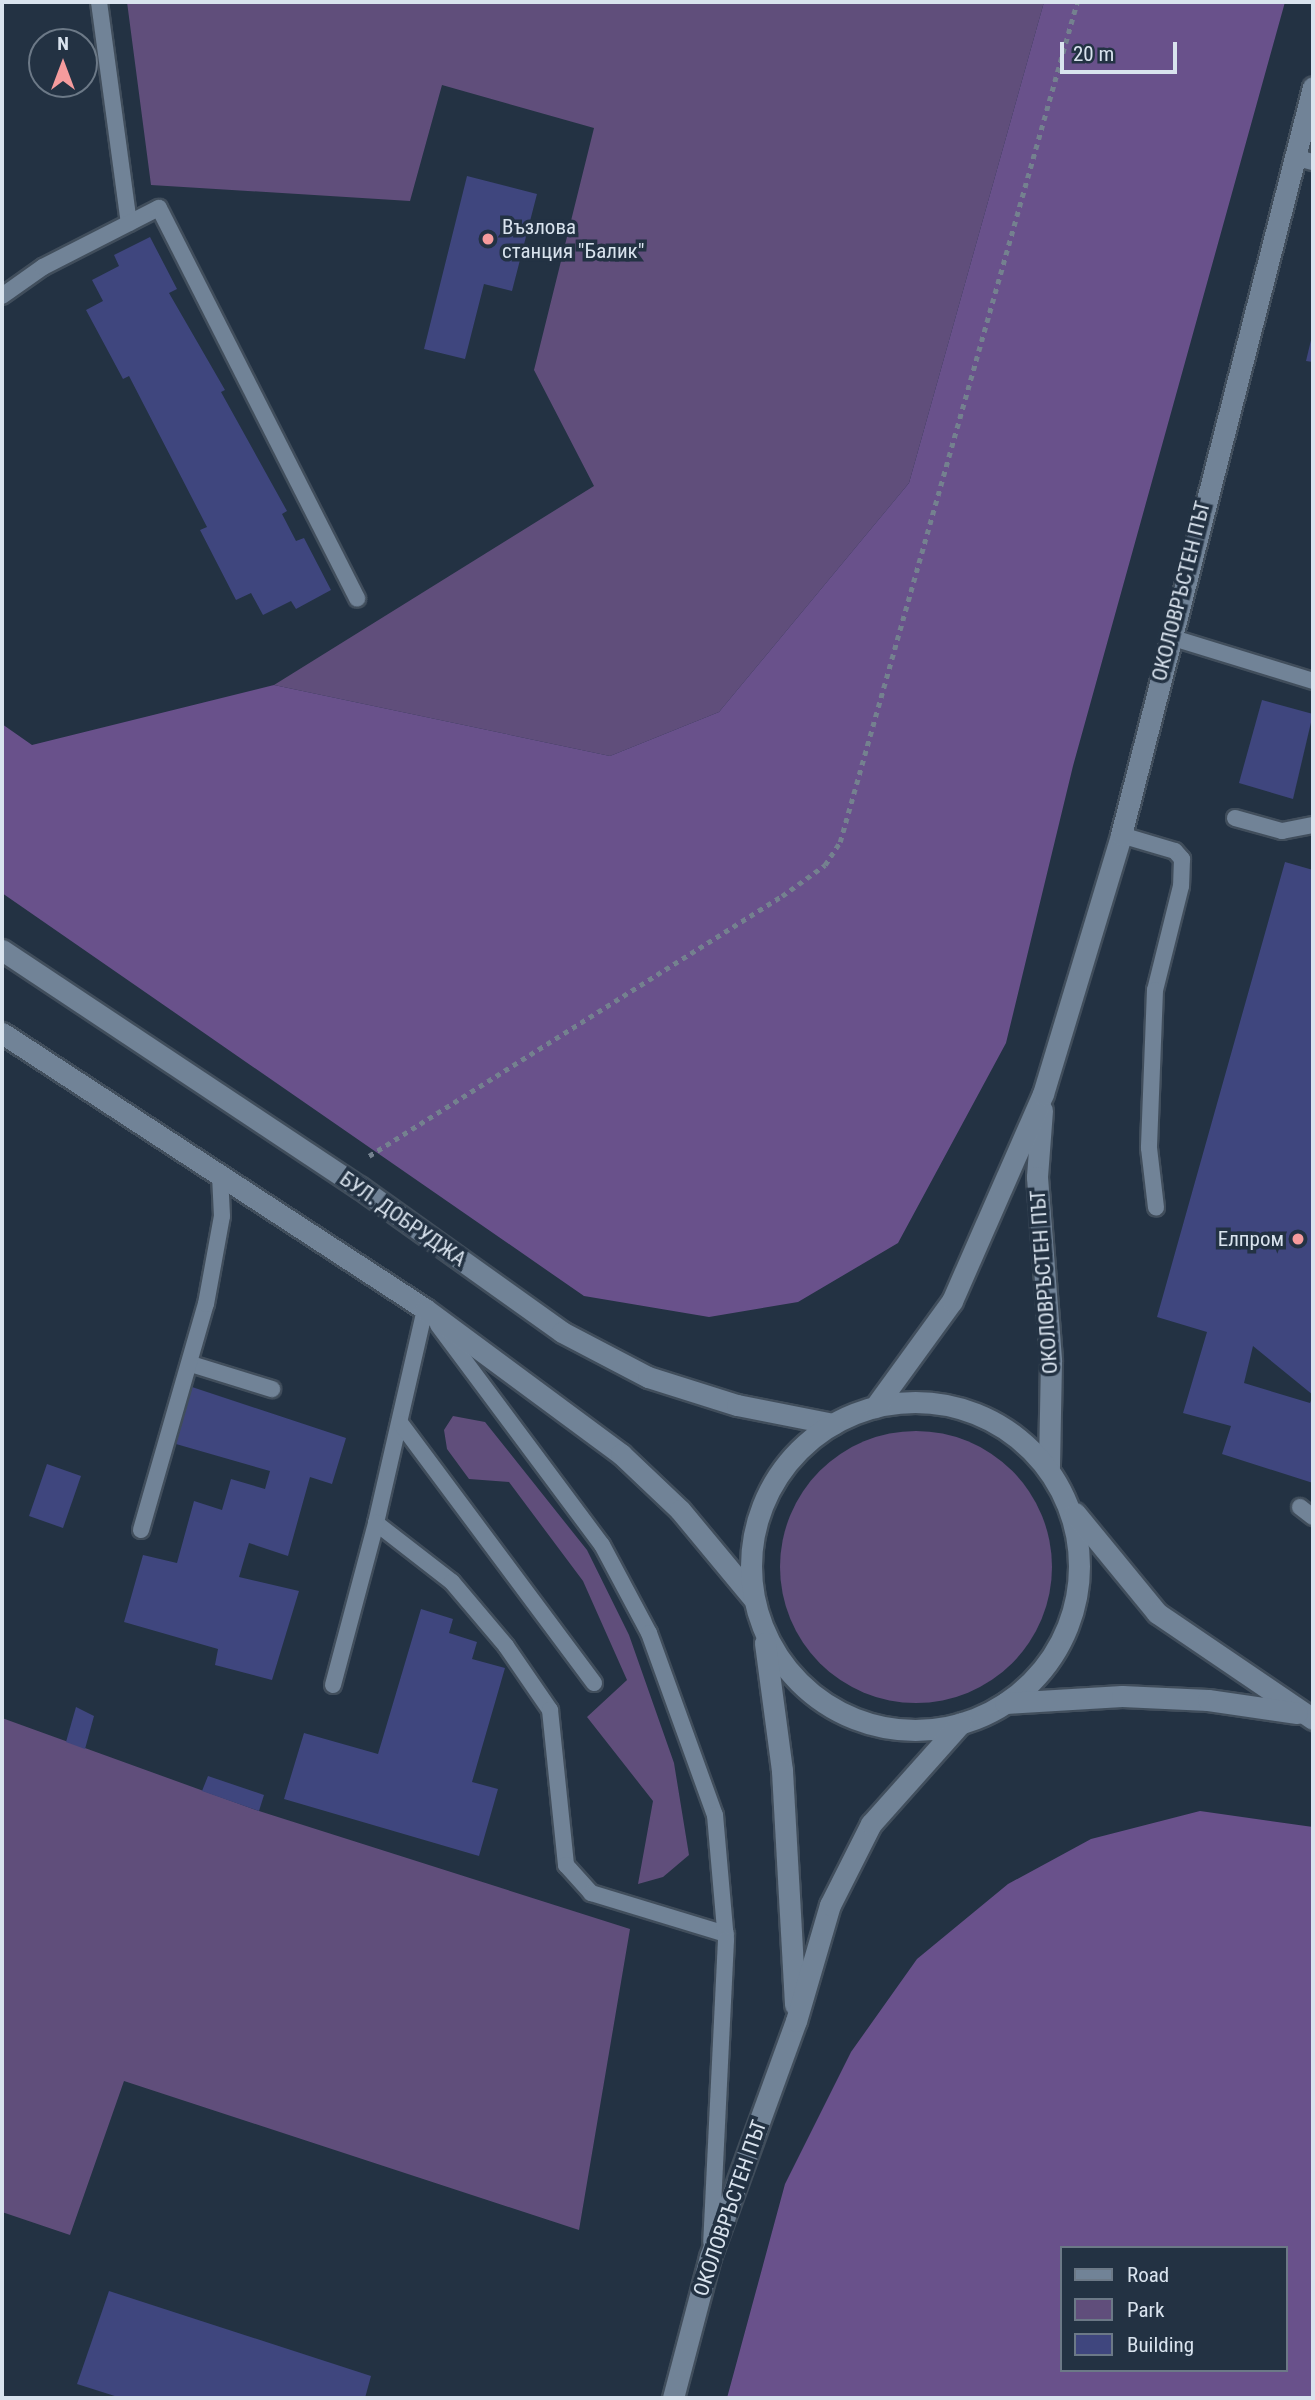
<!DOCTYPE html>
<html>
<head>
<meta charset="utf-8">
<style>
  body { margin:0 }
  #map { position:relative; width:1315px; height:2400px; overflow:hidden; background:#233243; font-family:"Roboto Condensed",sans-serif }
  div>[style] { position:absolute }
  .green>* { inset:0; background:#604e7b }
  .round { border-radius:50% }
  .forest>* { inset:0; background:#69518b }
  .building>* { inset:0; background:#3f467e }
  .path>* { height:4.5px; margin-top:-2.25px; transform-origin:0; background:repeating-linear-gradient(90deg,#74818f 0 5px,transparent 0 10px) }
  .roads { filter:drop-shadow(2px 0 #414e5c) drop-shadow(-2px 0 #414e5c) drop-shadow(0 2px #414e5c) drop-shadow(0 -2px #414e5c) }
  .lane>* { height:16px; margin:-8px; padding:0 8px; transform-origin:8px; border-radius:8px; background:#718397 }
  .secondary>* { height:21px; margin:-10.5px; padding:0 10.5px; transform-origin:10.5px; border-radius:10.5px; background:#718397 }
  .secondary>.ring { margin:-10.5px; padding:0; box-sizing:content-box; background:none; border:21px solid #718397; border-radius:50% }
  .dots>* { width:19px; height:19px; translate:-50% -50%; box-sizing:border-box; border:4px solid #233243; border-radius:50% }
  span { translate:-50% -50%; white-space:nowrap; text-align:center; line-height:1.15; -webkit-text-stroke:7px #233243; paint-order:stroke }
  .poi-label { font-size:21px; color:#d9e3ee }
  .left { translate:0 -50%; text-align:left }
  .right { translate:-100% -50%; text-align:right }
  .street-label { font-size:21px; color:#d9e3ee }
  .frame { position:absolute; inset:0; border:4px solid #d9e3ee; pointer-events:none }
  .legend { position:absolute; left:1060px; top:2246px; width:228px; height:126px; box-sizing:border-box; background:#233243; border:2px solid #6c7987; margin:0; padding:9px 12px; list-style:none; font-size:21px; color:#d9e3ee }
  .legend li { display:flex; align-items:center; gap:14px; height:35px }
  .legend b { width:35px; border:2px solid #6c7987 }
  .north { position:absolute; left:28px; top:28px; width:70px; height:70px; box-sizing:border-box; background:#233243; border:2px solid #6c7987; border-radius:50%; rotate:0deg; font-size:19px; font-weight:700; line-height:28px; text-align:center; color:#d9e3ee }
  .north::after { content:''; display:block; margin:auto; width:24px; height:32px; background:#f59b9d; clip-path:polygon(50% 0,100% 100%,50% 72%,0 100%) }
  .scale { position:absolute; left:1060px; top:42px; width:117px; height:32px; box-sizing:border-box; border:4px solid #d9e3ee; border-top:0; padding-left:9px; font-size:21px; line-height:24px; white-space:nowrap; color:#d9e3ee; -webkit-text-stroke:5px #233243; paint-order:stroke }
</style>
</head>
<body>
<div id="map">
  <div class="green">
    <i style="clip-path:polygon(127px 2px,1044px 2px,909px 483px,719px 712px,610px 756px,274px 685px,594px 486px,534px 370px,594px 128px,442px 85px,410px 201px,151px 185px)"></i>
    <i style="clip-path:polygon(453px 1416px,485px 1422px,587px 1550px,629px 1635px,674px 1763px,689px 1855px,663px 1877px,638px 1884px,653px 1801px,587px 1717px,627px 1680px,583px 1581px,509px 1482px,469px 1479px,447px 1449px,444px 1430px)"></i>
    <i class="round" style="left:780px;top:1431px;width:272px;height:272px"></i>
    <i style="clip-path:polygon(2px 1718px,259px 1811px,630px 1929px,579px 2230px,124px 2081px,70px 2235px,2px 2212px)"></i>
  </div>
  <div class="forest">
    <i style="clip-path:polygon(1044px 2px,1285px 2px,1073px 766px,1006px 1043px,898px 1243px,798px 1302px,709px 1317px,584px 1296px,2px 893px,2px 724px,32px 745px,274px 685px,610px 756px,719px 712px,909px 483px)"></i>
    <i style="clip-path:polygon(evenodd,1200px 1811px,1313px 1827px,1313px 2398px,727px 2398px,785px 2184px,851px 2052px,917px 1959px,1008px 1884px,1091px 1839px,1200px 1811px,1061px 2248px,1285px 2248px,1285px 2370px,1061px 2370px,1061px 2248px)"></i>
  </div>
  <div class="building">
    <i style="clip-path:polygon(467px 176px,537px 194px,512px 291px,484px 284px,465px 359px,424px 349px)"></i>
    <i style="clip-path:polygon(150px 237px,177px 289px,169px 293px,225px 390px,221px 392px,287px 511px,282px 514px,296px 541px,304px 538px,331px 590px,296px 609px,291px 601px,263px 615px,251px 593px,236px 600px,200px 530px,207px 527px,129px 376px,123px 379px,86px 310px,103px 301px,92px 280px,119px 266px,114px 255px)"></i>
    <i style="clip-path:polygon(1312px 336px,1313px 336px,1313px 362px,1306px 361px)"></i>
    <i style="clip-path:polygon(1262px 700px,1313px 714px,1293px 799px,1239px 783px)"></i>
    <i style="clip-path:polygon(evenodd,1285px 862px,1313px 870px,1313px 1483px,1222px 1454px,1231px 1426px,1183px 1413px,1207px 1332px,1157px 1317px,1285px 862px,1253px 1346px,1313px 1395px,1310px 1403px,1244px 1383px,1253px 1346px)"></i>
    <i style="clip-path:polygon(192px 1387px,346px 1438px,332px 1484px,310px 1477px,288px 1556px,249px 1543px,239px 1577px,299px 1591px,272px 1680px,215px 1665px,218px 1649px,124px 1622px,143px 1555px,177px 1563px,194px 1501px,222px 1510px,231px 1479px,265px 1489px,270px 1471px,176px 1444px)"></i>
    <i style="clip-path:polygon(47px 1464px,81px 1476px,63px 1528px,29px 1516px)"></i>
    <i style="clip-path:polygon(421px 1609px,453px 1619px,449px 1633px,477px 1642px,472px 1659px,505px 1668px,472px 1782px,498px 1789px,479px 1856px,284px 1799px,304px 1733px,378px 1754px)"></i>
    <i style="clip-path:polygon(76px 1707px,94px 1716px,85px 1749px,66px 1742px)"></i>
    <i style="clip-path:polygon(208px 1776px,264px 1795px,259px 1811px,202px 1791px)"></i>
    <i style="clip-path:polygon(109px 2291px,371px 2376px,365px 2398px,121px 2398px,77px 2384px)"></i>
  </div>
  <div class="path">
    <i style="left:369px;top:1156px;width:488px;rotate:-32.2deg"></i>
    <i style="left:782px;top:896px;width:53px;rotate:-35.8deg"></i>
    <i style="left:825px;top:865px;width:27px;rotate:-57deg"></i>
    <i style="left:840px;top:842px;width:873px;rotate:-74.24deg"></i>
  </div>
  <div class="roads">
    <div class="lane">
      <i style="left:99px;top:2px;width:223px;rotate:82.3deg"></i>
      <i style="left:1294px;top:157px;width:20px;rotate:15deg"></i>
      <i style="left:2px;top:296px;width:50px;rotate:-35.3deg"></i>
      <i style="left:43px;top:267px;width:130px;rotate:-27deg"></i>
      <i style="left:159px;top:208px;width:438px;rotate:63.1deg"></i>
      <i style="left:1170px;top:637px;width:150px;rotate:17.1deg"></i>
      <i style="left:1235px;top:818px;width:49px;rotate:15.5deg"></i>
      <i style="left:1282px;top:831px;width:32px;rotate:-11deg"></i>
      <i style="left:1121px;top:835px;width:56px;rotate:16.5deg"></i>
      <i style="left:1175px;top:851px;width:11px;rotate:49deg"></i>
      <i style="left:1182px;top:859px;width:27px;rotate:92deg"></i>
      <i style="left:1181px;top:886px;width:107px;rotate:104deg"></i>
      <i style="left:1155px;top:990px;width:158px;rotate:92.2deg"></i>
      <i style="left:1149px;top:1148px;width:60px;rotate:83.3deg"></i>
      <i style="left:425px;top:1309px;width:220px;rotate:102.9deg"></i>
      <i style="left:376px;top:1523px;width:96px;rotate:37.8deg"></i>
      <i style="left:452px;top:1582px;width:84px;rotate:49.8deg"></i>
      <i style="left:506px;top:1646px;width:78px;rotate:55.5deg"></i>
      <i style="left:550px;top:1710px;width:156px;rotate:84.1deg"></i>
      <i style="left:566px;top:1865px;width:38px;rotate:48deg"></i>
      <i style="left:591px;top:1893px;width:141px;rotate:16.9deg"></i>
      <i style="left:438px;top:1325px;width:274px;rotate:53.3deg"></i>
      <i style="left:602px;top:1545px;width:100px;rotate:61.9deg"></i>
      <i style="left:649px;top:1633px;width:194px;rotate:70.1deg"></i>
      <i style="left:715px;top:1815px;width:125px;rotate:85deg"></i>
      <i style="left:726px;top:1940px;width:302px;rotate:92.8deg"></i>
      <i style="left:191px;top:1364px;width:85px;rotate:17.2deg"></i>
      <i style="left:401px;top:1424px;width:323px;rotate:53.3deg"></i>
      <i style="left:1300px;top:1507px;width:16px;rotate:38deg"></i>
      <i style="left:141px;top:1530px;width:235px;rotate:-74deg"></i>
      <i style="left:206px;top:1304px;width:89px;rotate:-79.7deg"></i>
      <i style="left:222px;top:1216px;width:41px;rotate:-92.8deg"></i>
      <i style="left:333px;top:1685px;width:168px;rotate:-75.1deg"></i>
    </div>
    <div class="secondary">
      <i style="left:2px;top:950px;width:429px;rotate:33.6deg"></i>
      <i style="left:359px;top:1187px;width:249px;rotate:35.5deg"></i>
      <i style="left:562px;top:1332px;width:97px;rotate:27.6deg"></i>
      <i style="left:648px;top:1377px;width:93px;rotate:17.5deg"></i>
      <i style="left:737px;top:1405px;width:98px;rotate:11.2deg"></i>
      <i style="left:2px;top:1033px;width:505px;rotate:33.12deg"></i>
      <i style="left:425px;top:1309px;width:244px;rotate:36.5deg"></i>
      <i style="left:621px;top:1454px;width:81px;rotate:43.5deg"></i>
      <i style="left:680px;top:1510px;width:114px;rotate:50.3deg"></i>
      <i style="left:1042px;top:1110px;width:67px;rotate:94.3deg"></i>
      <i style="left:1037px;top:1177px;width:185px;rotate:85.6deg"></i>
      <i style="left:1051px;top:1361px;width:108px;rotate:91.1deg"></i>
      <i class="ring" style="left:751px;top:1402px;width:307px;height:307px"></i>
      <i style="left:875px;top:1407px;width:131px;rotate:-54deg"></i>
      <i style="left:952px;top:1301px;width:226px;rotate:-66.3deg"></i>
      <i style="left:1043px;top:1094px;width:270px;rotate:-73.2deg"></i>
      <i style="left:1121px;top:835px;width:772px;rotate:-75.6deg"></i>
      <i style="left:1075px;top:1513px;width:129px;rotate:50.6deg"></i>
      <i style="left:1157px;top:1613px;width:189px;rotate:34.2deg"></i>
      <i style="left:765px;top:1643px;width:129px;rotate:82.4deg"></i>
      <i style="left:782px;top:1771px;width:234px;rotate:86.8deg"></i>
      <i style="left:1005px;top:1703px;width:117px;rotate:-3.4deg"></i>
      <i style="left:1122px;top:1696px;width:86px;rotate:2.7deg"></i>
      <i style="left:1208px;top:1700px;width:90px;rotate:8.3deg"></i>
      <i style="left:673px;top:2398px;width:146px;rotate:-75.3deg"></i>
      <i style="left:710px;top:2257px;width:251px;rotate:-70deg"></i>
      <i style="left:796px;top:2021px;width:121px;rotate:-73.7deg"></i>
      <i style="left:830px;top:1905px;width:91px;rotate:-63.2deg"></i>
      <i style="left:871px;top:1824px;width:135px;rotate:-48.3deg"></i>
    </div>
  </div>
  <div class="dots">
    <i style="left:488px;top:239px;background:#f59b9d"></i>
    <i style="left:1298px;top:1239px;background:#f59b9d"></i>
  </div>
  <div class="poi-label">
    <span class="left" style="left:502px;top:239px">Възлова<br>станция "Балик"</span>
    <span class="right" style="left:1284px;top:1239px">Елпром</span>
  </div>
  <div class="street-label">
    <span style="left:1181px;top:591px;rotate:-76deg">ОКОЛОВРЪСТЕН ПЪТ</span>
    <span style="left:403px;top:1219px;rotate:35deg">БУЛ. ДОБРУДЖА</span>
    <span style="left:1044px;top:1282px;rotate:-94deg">ОКОЛОВРЪСТЕН ПЪТ</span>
    <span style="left:730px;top:2208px;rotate:-71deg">ОКОЛОВРЪСТЕН ПЪТ</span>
  </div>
  <div class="frame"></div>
  <ul class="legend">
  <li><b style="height:9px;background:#718397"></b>Road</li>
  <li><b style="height:19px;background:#604e7b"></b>Park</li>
  <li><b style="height:19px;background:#3f467e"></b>Building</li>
  </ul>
  <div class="north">N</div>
  <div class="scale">20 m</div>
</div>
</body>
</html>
